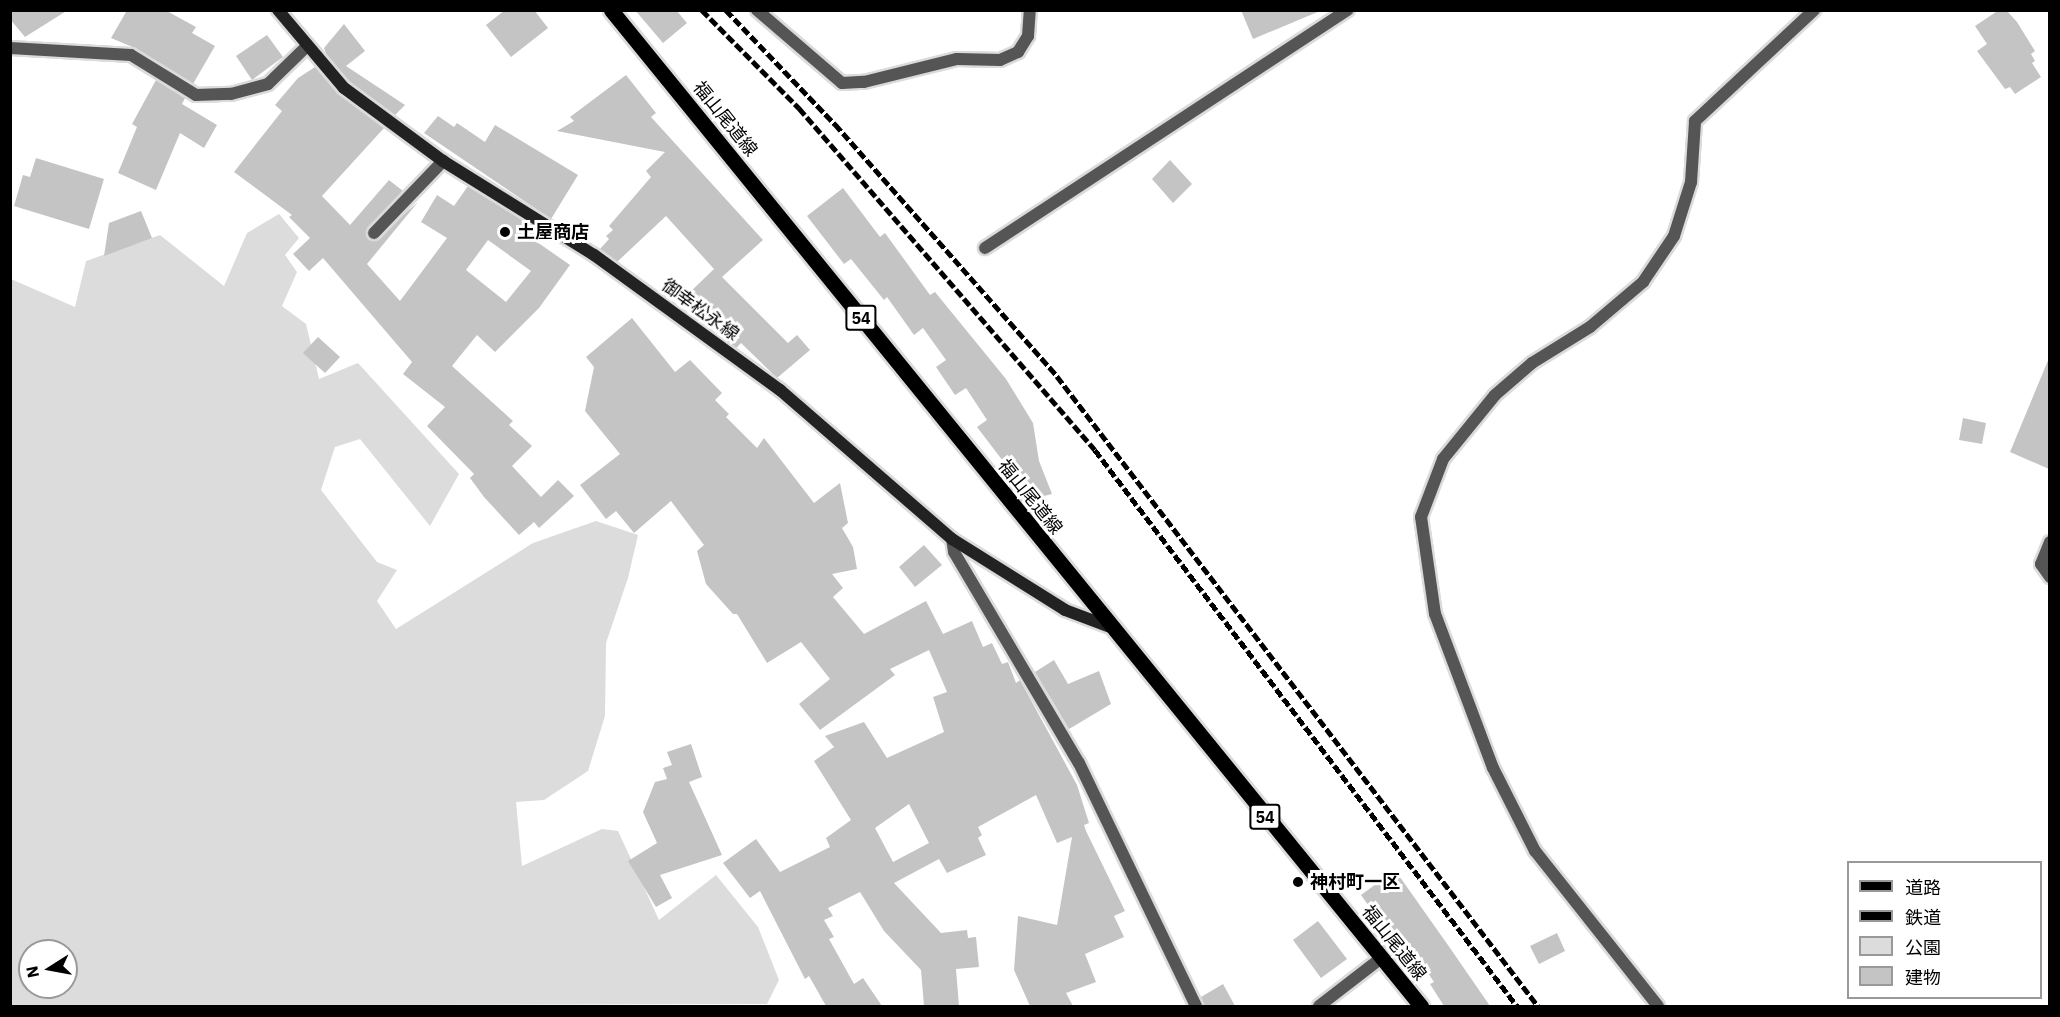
<!DOCTYPE html>
<html>
<head>
<meta charset="utf-8">
<style>
  body { margin:0 }
  #map { position:relative; width:2060px; height:1017px; overflow:hidden; background:#fff; font-family:"IBM Plex Sans","Noto Sans JP",sans-serif }
  div>[style] { position:absolute }
  .green>* { inset:0; background:#dcdcdc }
  .building>* { inset:0; background:#c4c4c4 }
  .roads { filter:drop-shadow(2px 0 #dbdbdb) drop-shadow(-2px 0 #dbdbdb) drop-shadow(0 2px #dbdbdb) drop-shadow(0 -2px #dbdbdb) }
  .lane>* { height:12px; margin:-6px; padding:0 6px; transform-origin:6px; border-radius:6px; background:#555 }
  .street>* { height:12px; margin:-6px; padding:0 6px; transform-origin:6px; border-radius:6px; background:#555 }
  .secondary>* { height:12px; margin:-6px; padding:0 6px; transform-origin:6px; border-radius:6px; background:#222 }
  .primary>* { height:15px; margin:-7.5px; padding:0 7.5px; transform-origin:7.5px; border-radius:7.5px; background:#000 }
  .rail>* { height:4.5px; margin-top:-2.25px; transform-origin:0; background:repeating-linear-gradient(90deg,#000 0 9px,transparent 0 12px) }
  .dots>* { width:16px; height:16px; translate:-50% -50%; box-sizing:border-box; border:3px solid #fff; border-radius:50% }
  span { translate:-50% -50%; white-space:nowrap; text-align:center; line-height:1.15; -webkit-text-stroke:6px #fff; paint-order:stroke }
  .shield-label span { padding:2px 4px; background:#fff; border:2px solid; border-radius:4px; -webkit-text-stroke-width:0 }
  .shield-label { font-size:16px; color:#000; font-weight:700 }
  .street-label { font-size:18px; color:#000 }
  .poi-label { font-size:18px; color:#000; font-weight:700 }
  .left { translate:0 -50%; text-align:left }
  .frame { position:absolute; inset:0; border:12px solid #000; pointer-events:none }
  .legend { position:absolute; left:1847px; top:861px; width:195px; height:138px; box-sizing:border-box; background:#fff; border:2px solid #999; margin:0; padding:8px 10px; list-style:none; font-size:18px; color:#000 }
  .legend li { display:flex; align-items:center; gap:12px; height:30px }
  .legend b { width:30px; border:2px solid #999 }
  .north { position:absolute; left:18px; top:939px; width:60px; height:60px; box-sizing:border-box; background:#fff; border:2px solid #999; border-radius:50%; rotate:259deg; font-size:16px; font-weight:700; line-height:24px; text-align:center; color:#000 }
  .north::after { content:''; display:block; margin:auto; width:21px; height:27px; background:#000; clip-path:polygon(50% 0,100% 100%,50% 72%,0 100%) }
</style>
</head>
<body>
<div id="map">
  <div class="green">
    <i style="clip-path:polygon(evenodd,279px 214px,299px 238px,285px 255px,297px 272px,282px 306px,306px 324px,319px 379px,358px 363px,459px 474px,430px 526px,360px 439px,335px 447px,321px 490px,377px 562px,397px 570px,377px 601px,396px 629px,533px 543px,596px 521px,638px 535px,628px 578px,606px 643px,605px 716px,588px 771px,544px 800px,516px 802px,522px 866px,602px 829px,618px 831px,659px 920px,716px 875px,758px 927px,779px 980px,767px 1004px,11px 1006px,11px 279px,75px 307px,86px 261px,160px 235px,224px 286px,247px 233px,279px 214px,30px 951px,66px 951px,66px 987px,30px 987px,30px 951px)"></i>
  </div>
  <div class="building">
    <i style="clip-path:polygon(10px 10px,68px 10px,25px 37px,10px 19px)"></i>
    <i style="clip-path:polygon(165px 10px,196px 27px,192px 33px,215px 46px,193px 84px,135px 48px,111px 38px,126px 12px)"></i>
    <i style="clip-path:polygon(505px 10px,534px 10px,548px 28px,511px 57px,486px 25px)"></i>
    <i style="clip-path:polygon(635px 10px,676px 10px,687px 23px,663px 43px)"></i>
    <i style="clip-path:polygon(1241px 10px,1319px 10px,1320px 11px,1253px 39px)"></i>
    <i style="clip-path:polygon(1999px 10px,2006px 10px,2017px 22px,2035px 51px,2031px 54px,2035px 61px,2032px 63px,2041px 77px,2015px 94px,2010px 87px,2005px 89px,1977px 51px,1987px 44px,1975px 26px)"></i>
    <i style="clip-path:polygon(344px 24px,365px 51px,346px 66px,405px 105px,395px 115px,350px 82px,327px 56px,324px 48px)"></i>
    <i style="clip-path:polygon(267px 35px,283px 57px,252px 80px,236px 56px)"></i>
    <i style="clip-path:polygon(evenodd,315px 67px,339px 94px,384px 128px,322px 196px,350px 225px,389px 180px,403px 191px,368px 228px,366px 236px,373px 241px,418px 202px,367px 264px,400px 301px,447px 238px,421px 222px,437px 195px,454px 206px,468px 186px,543px 233px,537px 242px,570px 265px,539px 308px,495px 352px,477px 335px,452px 366px,513px 421px,509px 425px,532px 446px,512px 466px,541px 497px,558px 480px,574px 496px,539px 528px,534px 522px,519px 535px,484px 497px,470px 478px,474px 474px,427px 426px,445px 407px,403px 374px,412px 362px,323px 258px,309px 271px,293px 254px,310px 238px,289px 217px,292px 215px,234px 172px,282px 111px,275px 105px,298px 78px,315px 67px,488px 240px,531px 271px,506px 302px,466px 270px,488px 240px)"></i>
    <i style="clip-path:polygon(626px 75px,656px 113px,651px 117px,763px 240px,722px 277px,788px 343px,797px 335px,810px 350px,777px 378px,741px 343px,736px 348px,721px 337px,685px 297px,714px 269px,666px 216px,617px 262px,600px 249px,609px 239px,606px 236px,613px 230px,609px 226px,651px 177px,646px 171px,665px 152px,557px 131px,574px 121px,570px 117px)"></i>
    <i style="clip-path:polygon(156px 80px,185px 98px,182px 104px,217px 125px,204px 148px,180px 133px,156px 190px,118px 173px,137px 127px,132px 124px)"></i>
    <i style="clip-path:polygon(438px 116px,454px 127px,457px 123px,485px 142px,495px 125px,578px 175px,551px 219px,424px 133px)"></i>
    <i style="clip-path:polygon(36px 158px,104px 179px,89px 229px,14px 206px,23px 175px,30px 177px)"></i>
    <i style="clip-path:polygon(1170px 160px,1192px 184px,1173px 203px,1152px 179px)"></i>
    <i style="clip-path:polygon(843px 188px,880px 237px,885px 233px,930px 295px,935px 292px,1006px 379px,1033px 423px,1039px 461px,1052px 494px,1032px 499px,977px 427px,987px 420px,966px 388px,955px 395px,936px 367px,946px 360px,923px 328px,914px 335px,887px 297px,884px 300px,851px 259px,844px 264px,807px 216px)"></i>
    <i style="clip-path:polygon(141px 211px,152px 238px,104px 256px,109px 223px)"></i>
    <i style="clip-path:polygon(evenodd,632px 318px,675px 372px,690px 360px,722px 393px,715px 400px,729px 414px,726px 417px,757px 448px,764px 438px,814px 503px,840px 483px,848px 523px,842px 528px,853px 547px,857px 569px,832px 574px,843px 588px,833px 597px,864px 634px,926px 601px,943px 634px,972px 621px,983px 647px,992px 643px,1002px 664px,1008px 662px,1016px 683px,1020px 680px,1077px 785px,1089px 823px,1084px 825px,1086px 831px,1125px 911px,1114px 916px,1124px 937px,1085px 954px,1096px 982px,1066px 993px,1073px 1006px,1030px 1006px,1014px 970px,1018px 916px,1057px 925px,1072px 837px,1057px 843px,1036px 795px,978px 827px,982px 835px,978px 838px,986px 855px,947px 873px,939px 859px,894px 883px,941px 933px,967px 930px,968px 938px,976px 937px,979px 967px,956px 969px,959px 1006px,924px 1006px,921px 970px,884px 931px,860px 892px,828px 908px,833px 916px,824px 920px,834px 937px,829px 939px,854px 984px,863px 978px,882px 1006px,826px 1006px,809px 976px,805px 979px,760px 891px,750px 898px,723px 863px,756px 839px,780px 872px,830px 847px,826px 838px,851px 820px,814px 761px,834px 747px,825px 736px,864px 722px,887px 758px,944px 732px,933px 697px,947px 692px,929px 650px,890px 669px,895px 675px,820px 730px,799px 704px,830px 679px,801px 642px,767px 663px,737px 614px,733px 614px,706px 584px,697px 551px,704px 545px,671px 501px,634px 533px,616px 511px,606px 519px,580px 485px,620px 454px,585px 411px,594px 367px,586px 357px,632px 318px,909px 804px,929px 843px,893px 862px,875px 828px,909px 804px)"></i>
    <i style="clip-path:polygon(318px 337px,340px 357px,325px 373px,303px 353px)"></i>
    <i style="clip-path:polygon(2049px 358px,2049px 469px,2010px 452px)"></i>
    <i style="clip-path:polygon(1963px 418px,1986px 423px,1982px 444px,1959px 440px)"></i>
    <i style="clip-path:polygon(924px 545px,942px 565px,915px 587px,899px 567px)"></i>
    <i style="clip-path:polygon(1054px 660px,1068px 684px,1099px 671px,1111px 704px,1069px 729px,1035px 672px)"></i>
    <i style="clip-path:polygon(691px 744px,702px 777px,689px 782px,722px 855px,660px 875px,672px 898px,656px 907px,628px 861px,657px 843px,643px 812px,655px 782px,667px 779px,663px 768px,672px 765px,667px 752px)"></i>
    <i style="clip-path:polygon(1395px 870px,1450px 948px,1490px 1006px,1444px 1006px,1430px 984px,1434px 982px,1410px 946px,1400px 950px,1361px 895px)"></i>
    <i style="clip-path:polygon(1318px 921px,1347px 959px,1321px 978px,1293px 940px)"></i>
    <i style="clip-path:polygon(1557px 933px,1565px 951px,1539px 964px,1530px 946px)"></i>
    <i style="clip-path:polygon(1223px 984px,1235px 1006px,1204px 1006px,1201px 997px)"></i>
  </div>
  <div class="roads">
    <div class="lane">
      <i style="left:374px;top:233px;width:100px;rotate:-46.2deg"></i>
    </div>
    <div class="street">
      <i style="left:757px;top:10px;width:112px;rotate:40.7deg"></i>
      <i style="left:842px;top:83px;width:22px;rotate:-3deg"></i>
      <i style="left:864px;top:82px;width:96px;rotate:-13.9deg"></i>
      <i style="left:957px;top:59px;width:43px;rotate:1.3deg"></i>
      <i style="left:1000px;top:60px;width:20px;rotate:-24deg"></i>
      <i style="left:1018px;top:52px;width:19px;rotate:-58deg"></i>
      <i style="left:1028px;top:36px;width:26px;rotate:-86deg"></i>
      <i style="left:10px;top:48px;width:121px;rotate:3.3deg"></i>
      <i style="left:131px;top:55px;width:76px;rotate:31.6deg"></i>
      <i style="left:196px;top:95px;width:35px;rotate:-2deg"></i>
      <i style="left:231px;top:94px;width:38px;rotate:-15deg"></i>
      <i style="left:268px;top:84px;width:53px;rotate:-44.2deg"></i>
      <i style="left:985px;top:248px;width:434px;rotate:-33.3deg"></i>
      <i style="left:952px;top:539px;width:13px;rotate:81deg"></i>
      <i style="left:954px;top:552px;width:245px;rotate:59.4deg"></i>
      <i style="left:1079px;top:763px;width:270px;rotate:64.3deg"></i>
      <i style="left:2050px;top:542px;width:24px;rotate:112deg"></i>
      <i style="left:2041px;top:564px;width:16px;rotate:55deg"></i>
      <i style="left:1319px;top:1006px;width:78px;rotate:-37.7deg"></i>
      <i style="left:1658px;top:1006px;width:198px;rotate:-128.4deg"></i>
      <i style="left:1535px;top:851px;width:93px;rotate:-116.8deg"></i>
      <i style="left:1493px;top:768px;width:165px;rotate:-110.6deg"></i>
      <i style="left:1435px;top:614px;width:98px;rotate:-98.2deg"></i>
      <i style="left:1421px;top:517px;width:62px;rotate:-69.2deg"></i>
      <i style="left:1443px;top:459px;width:82px;rotate:-50.9deg"></i>
      <i style="left:1495px;top:395px;width:49px;rotate:-40.9deg"></i>
      <i style="left:1532px;top:363px;width:68px;rotate:-31.8deg"></i>
      <i style="left:1590px;top:327px;width:70px;rotate:-40.3deg"></i>
      <i style="left:1643px;top:282px;width:55px;rotate:-56deg"></i>
      <i style="left:1674px;top:236px;width:57px;rotate:-72.5deg"></i>
      <i style="left:1691px;top:182px;width:61px;rotate:-86.2deg"></i>
      <i style="left:1695px;top:121px;width:163px;rotate:-43deg"></i>
    </div>
    <div class="secondary">
      <i style="left:278px;top:10px;width:102px;rotate:49.8deg"></i>
      <i style="left:344px;top:88px;width:123px;rotate:36.4deg"></i>
      <i style="left:443px;top:161px;width:178px;rotate:31.9deg"></i>
      <i style="left:594px;top:255px;width:230px;rotate:36deg"></i>
      <i style="left:780px;top:390px;width:228px;rotate:40.9deg"></i>
      <i style="left:952px;top:539px;width:133px;rotate:32.1deg"></i>
      <i style="left:1065px;top:610px;width:48px;rotate:20.7deg"></i>
    </div>
    <div class="primary">
      <i style="left:611px;top:10px;width:1284px;rotate:50.88deg"></i>
    </div>
  </div>
  <div class="rail">
    <i style="left:702px;top:10px;width:138px;rotate:45.3deg"></i>
    <i style="left:799px;top:108px;width:452px;rotate:49.1deg"></i>
    <i style="left:1095px;top:450px;width:698px;rotate:52.8deg"></i>
    <i style="left:726px;top:10px;width:158px;rotate:46.3deg"></i>
    <i style="left:835px;top:124px;width:336px;rotate:48.6deg"></i>
    <i style="left:1057px;top:376px;width:793px;rotate:52.64deg"></i>
  </div>
  <div class="dots">
    <i style="left:505px;top:232px;background:#000"></i>
    <i style="left:1298px;top:882px;background:#000"></i>
  </div>
  <div class="shield-label">
    <span style="left:861px;top:318px">54</span>
    <span style="left:1265px;top:817px">54</span>
  </div>
  <div class="street-label">
    <span style="left:725px;top:119px;rotate:51deg">福山尾道線</span>
    <span style="left:700px;top:310px;rotate:36deg">御幸松永線</span>
    <span style="left:1030px;top:497px;rotate:51deg">福山尾道線</span>
    <span style="left:1394px;top:943px;rotate:51deg">福山尾道線</span>
  </div>
  <div class="poi-label">
    <span class="left" style="left:517px;top:232px">土屋商店</span>
    <span class="left" style="left:1310px;top:882px">神村町一区</span>
  </div>
  <div class="frame"></div>
  <ul class="legend">
  <li><b style="height:8px;background:#000"></b>道路</li>
  <li><b style="height:8px;background:#000"></b>鉄道</li>
  <li><b style="height:16px;background:#dcdcdc"></b>公園</li>
  <li><b style="height:16px;background:#c4c4c4"></b>建物</li>
  </ul>
  <div class="north">N</div>
</div>
</body>
</html>
